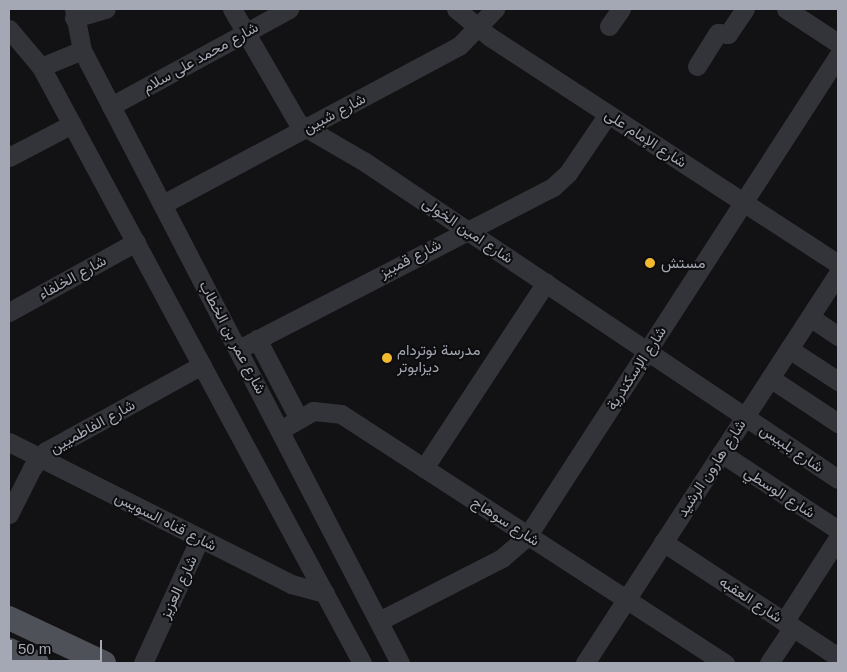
<!DOCTYPE html>
<html>
<head>
<meta charset="utf-8">
<style>
  body { margin:0 }
  #map { position:relative; width:847px; height:672px; overflow:hidden; background:#121214; font-family:Arial,Vazirmatn,sans-serif }
  div>[style] { position:absolute }
  .minor>* { height:19px; margin:-9.5px; padding:0 9.5px; transform-origin:9.5px; border-radius:9.5px; background:#333439 }
  .major>* { height:24px; margin:-12px; padding:0 12px; transform-origin:12px; border-radius:12px; background:#4f5158 }
  .dots>* { width:14px; height:14px; translate:-50% -50%; box-sizing:border-box; border:2px solid #0d0d0f; border-radius:50% }
  span { translate:-50% -50%; white-space:nowrap; text-align:center; line-height:1.15; -webkit-text-stroke:4px #0d0d0f; paint-order:stroke }
  .street-label { font-size:15px; color:#a4a8b4 }
  .poi-label { font-size:15px; color:#a4a8b4 }
  .left { translate:0 -50%; text-align:left }
  .frame { position:absolute; inset:0; border:10px solid #a4a8b4; pointer-events:none }
  .scale { position:absolute; left:10px; top:640px; width:92px; height:22px; box-sizing:border-box; border:2px solid #a4a8b4; border-top:0; padding-left:6px; font-size:15px; line-height:18px; white-space:nowrap; color:#a4a8b4; -webkit-text-stroke:4px #0d0d0f; paint-order:stroke }
</style>
</head>
<body>
<div id="map">
  <div class="minor">
    <i style="left:74px;top:9px;width:42px;rotate:79deg"></i>
    <i style="left:82px;top:50px;width:691px;rotate:62.58deg"></i>
    <i style="left:232px;top:9px;width:132px;rotate:59.9deg"></i>
    <i style="left:298px;top:123px;width:78px;rotate:30.2deg"></i>
    <i style="left:365px;top:162px;width:569px;rotate:33.83deg"></i>
    <i style="left:456px;top:9px;width:44px;rotate:39.5deg"></i>
    <i style="left:490px;top:37px;width:415px;rotate:33.1deg"></i>
    <i style="left:786px;top:9px;width:62px;rotate:33.2deg"></i>
    <i style="left:74px;top:18px;width:33px;rotate:-16deg"></i>
    <i style="left:609px;top:26px;width:21px;rotate:-55deg"></i>
    <i style="left:9px;top:29px;width:50px;rotate:49.9deg"></i>
    <i style="left:41px;top:67px;width:677px;rotate:61.69deg"></i>
    <i style="left:697px;top:66px;width:39px;rotate:-58deg"></i>
    <i style="left:718px;top:33px;width:10px;rotate:6deg"></i>
    <i style="left:728px;top:34px;width:30px;rotate:-56deg"></i>
    <i style="left:41px;top:67px;width:44px;rotate:-22.5deg"></i>
    <i style="left:111px;top:106px;width:203px;rotate:-28.6deg"></i>
    <i style="left:9px;top:157px;width:71px;rotate:-27.6deg"></i>
    <i style="left:163px;top:204px;width:336px;rotate:-28.1deg"></i>
    <i style="left:459px;top:46px;width:52px;rotate:-45.8deg"></i>
    <i style="left:9px;top:312px;width:145px;rotate:-28.9deg"></i>
    <i style="left:810px;top:317px;width:34px;rotate:34deg"></i>
    <i style="left:257px;top:339px;width:90px;rotate:62.3deg"></i>
    <i style="left:239px;top:349px;width:353px;rotate:-27.3deg"></i>
    <i style="left:553px;top:187px;width:21px;rotate:-43deg"></i>
    <i style="left:568px;top:173px;width:71px;rotate:-55.9deg"></i>
    <i style="left:789px;top:349px;width:59px;rotate:33.1deg"></i>
    <i style="left:770px;top:378px;width:82px;rotate:33.5deg"></i>
    <i style="left:282px;top:429px;width:36px;rotate:-30deg"></i>
    <i style="left:313px;top:411px;width:28px;rotate:6deg"></i>
    <i style="left:341px;top:414px;width:458px;rotate:33deg"></i>
    <i style="left:9px;top:442px;width:316px;rotate:26.7deg"></i>
    <i style="left:291px;top:584px;width:35px;rotate:15deg"></i>
    <i style="left:721px;top:453px;width:140px;rotate:33.3deg"></i>
    <i style="left:424px;top:468px;width:222px;rotate:-56.7deg"></i>
    <i style="left:9px;top:514px;width:51px;rotate:-63.4deg"></i>
    <i style="left:32px;top:468px;width:22px;rotate:-51deg"></i>
    <i style="left:46px;top:451px;width:178px;rotate:-28.9deg"></i>
    <i style="left:663px;top:542px;width:209px;rotate:33.3deg"></i>
    <i style="left:379px;top:621px;width:138px;rotate:-27.1deg"></i>
    <i style="left:502px;top:558px;width:35px;rotate:-41deg"></i>
    <i style="left:528px;top:535px;width:571px;rotate:-57.09deg"></i>
    <i style="left:784px;top:622px;width:100px;rotate:-57.3deg"></i>
    <i style="left:143px;top:663px;width:137px;rotate:-65.5deg"></i>
    <i style="left:585px;top:663px;width:464px;rotate:-57deg"></i>
    <i style="left:769px;top:663px;width:43px;rotate:-56.3deg"></i>
  </div>
  <div class="major">
    <i style="left:9px;top:618px;width:105px;rotate:25.3deg"></i>
    <i style="left:9px;top:650px;width:31px;rotate:25deg"></i>
  </div>
  <div class="dots">
    <i style="left:650px;top:263px;background:#f1ba2e"></i>
    <i style="left:387px;top:358px;background:#f1ba2e"></i>
  </div>
  <div class="street-label">
    <span style="left:200px;top:57px;rotate:-29deg">شارع محمد على سلام</span>
    <span style="left:334px;top:113px;rotate:-28deg">شارع شبين</span>
    <span style="left:646px;top:138px;rotate:33deg">شارع الإمام على</span>
    <span style="left:468px;top:230px;rotate:34deg">شارع امين الخولى</span>
    <span style="left:410px;top:258px;rotate:-27deg">شارع قمبيز</span>
    <span style="left:72px;top:277px;rotate:-29deg">شارع الخلفاء</span>
    <span style="left:233px;top:337px;rotate:62deg">شارع عمر بن الخطاب</span>
    <span style="left:636px;top:368px;rotate:-57deg">شارع الإسكندرية</span>
    <span style="left:92px;top:426px;rotate:-29deg">شارع الفاطميين</span>
    <span style="left:792px;top:448px;rotate:34deg">شارع بلبيس</span>
    <span style="left:711px;top:468px;rotate:-57deg">شارع هارون الرشيد</span>
    <span style="left:780px;top:492px;rotate:33deg">شارع الوسطي</span>
    <span style="left:166px;top:521px;rotate:27deg">شارع قناه السويس</span>
    <span style="left:506px;top:521px;rotate:33deg">شارع سوهاج</span>
    <span style="left:178px;top:587px;rotate:-65deg">شارع العزيز</span>
    <span style="left:751px;top:599px;rotate:33deg">شارع العقبه</span>
  </div>
  <div class="poi-label">
    <span class="left" style="left:661px;top:263px">مستش</span>
    <span class="left" style="left:397px;top:358px">مدرسة نوتردام<br>ديزابوتر</span>
  </div>
  <div class="frame"></div>
  <div class="scale">50 m</div>
</div>
</body>
</html>
